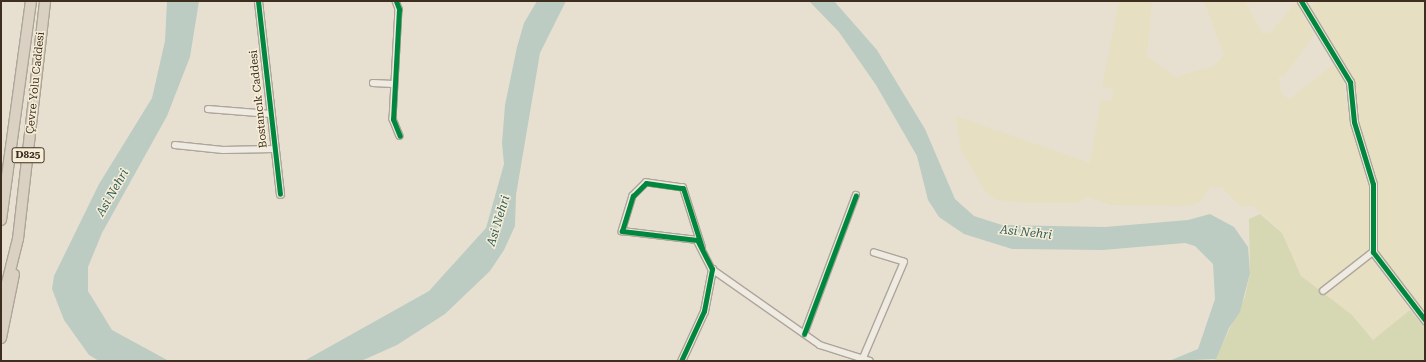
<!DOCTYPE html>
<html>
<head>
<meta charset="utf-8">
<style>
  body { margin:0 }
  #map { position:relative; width:1426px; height:362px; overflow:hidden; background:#e7e0d1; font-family:"Roboto Serif",serif }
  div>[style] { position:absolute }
  .farmland>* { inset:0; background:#e6dfc2 }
  .green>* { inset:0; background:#d6d7b3 }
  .water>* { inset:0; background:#bcccc2 }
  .roads { filter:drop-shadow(1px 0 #ada599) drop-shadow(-1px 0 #ada599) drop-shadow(0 1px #ada599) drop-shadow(0 -1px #ada599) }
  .street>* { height:5.5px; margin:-2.75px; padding:0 2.75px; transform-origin:2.75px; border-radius:2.75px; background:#efebe3 }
  .secondary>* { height:7px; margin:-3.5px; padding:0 3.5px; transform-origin:3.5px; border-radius:3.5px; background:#efebe3 }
  .highway>* { height:10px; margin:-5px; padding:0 5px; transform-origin:5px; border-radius:5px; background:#dad1c2 }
  .cycleway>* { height:5px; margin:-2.5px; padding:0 2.5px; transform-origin:2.5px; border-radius:2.5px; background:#00873e }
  span { translate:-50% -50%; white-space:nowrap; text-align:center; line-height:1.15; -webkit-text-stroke:3px #f7eed8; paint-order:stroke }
  .shield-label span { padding:1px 3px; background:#f7eed8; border:1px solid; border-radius:3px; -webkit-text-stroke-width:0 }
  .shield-label { font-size:10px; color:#3d2e20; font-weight:700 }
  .street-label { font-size:11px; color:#3d2e20 }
  .water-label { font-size:12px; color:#2f5d5a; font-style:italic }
  .frame { position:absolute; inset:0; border:2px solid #3d2e20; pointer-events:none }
</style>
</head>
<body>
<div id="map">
  <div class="farmland">
    <i style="clip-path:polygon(1119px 1px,1152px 1px,1147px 56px,1175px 77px,1213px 66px,1224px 55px,1204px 1px,1245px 1px,1263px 34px,1271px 32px,1296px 2px,1314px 35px,1285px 75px,1278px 77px,1282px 94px,1289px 99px,1334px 64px,1343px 75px,1349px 121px,1369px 187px,1371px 260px,1410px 310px,1374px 340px,1352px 315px,1301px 276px,1277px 227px,1253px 206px,1240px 206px,1221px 188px,1210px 187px,1201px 201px,1189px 206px,1111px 205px,1088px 197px,1077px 203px,1027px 203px,996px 200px,987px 194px,961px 151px,956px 116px,1090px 163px,1101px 99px,1112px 101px,1113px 89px,1102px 87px)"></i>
    <i style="clip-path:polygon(1318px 1px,1425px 1px,1425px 316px,1379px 261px,1375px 247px,1375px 177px,1357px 125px,1349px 71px,1309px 7px)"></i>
  </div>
  <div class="green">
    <i style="clip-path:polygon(1260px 214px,1282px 233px,1301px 276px,1352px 315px,1373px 340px,1410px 310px,1425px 328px,1425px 361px,1214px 361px,1245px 297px,1250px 273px,1249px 219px)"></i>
  </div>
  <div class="water">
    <i style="clip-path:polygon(167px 1px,199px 1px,190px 57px,167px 116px,102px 233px,88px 267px,88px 291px,112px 330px,169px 361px,99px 361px,89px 355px,64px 320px,52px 289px,54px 276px,99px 184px,152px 98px,165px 41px)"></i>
    <i style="clip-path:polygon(537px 1px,566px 1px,540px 53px,516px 195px,515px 226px,504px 250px,490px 271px,445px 314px,397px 345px,361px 361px,304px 361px,429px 291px,486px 228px,504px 164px,502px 143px,505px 105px,517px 47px,524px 23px)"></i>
    <i style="clip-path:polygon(809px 1px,834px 1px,877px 50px,925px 129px,955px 199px,974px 216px,1002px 225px,1105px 227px,1188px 220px,1210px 214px,1234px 227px,1248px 247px,1250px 273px,1240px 312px,1229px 328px,1216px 359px,1169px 361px,1198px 349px,1215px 299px,1213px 264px,1195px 246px,1185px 243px,1103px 250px,1012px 249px,964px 234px,939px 217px,928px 200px,917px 156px,876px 85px,839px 32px)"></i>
  </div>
  <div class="roads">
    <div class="street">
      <i style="left:396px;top:1px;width:9px;rotate:69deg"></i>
      <i style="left:399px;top:9px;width:110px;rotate:93.1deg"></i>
      <i style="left:393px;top:119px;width:18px;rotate:68deg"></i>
      <i style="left:373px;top:83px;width:20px;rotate:3deg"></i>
      <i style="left:208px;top:109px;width:62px;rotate:4.6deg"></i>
      <i style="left:175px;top:145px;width:48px;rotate:5.9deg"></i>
      <i style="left:223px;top:150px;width:51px;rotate:-1.1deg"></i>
      <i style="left:702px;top:248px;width:63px;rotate:-107.6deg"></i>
      <i style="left:683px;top:188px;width:37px;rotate:-172deg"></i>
      <i style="left:646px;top:183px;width:18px;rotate:135deg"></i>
      <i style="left:633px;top:196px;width:37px;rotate:107deg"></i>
      <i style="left:622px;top:231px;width:76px;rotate:6.8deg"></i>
      <i style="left:697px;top:240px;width:33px;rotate:63deg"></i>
      <i style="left:712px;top:269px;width:132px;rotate:35.1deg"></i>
      <i style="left:820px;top:345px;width:52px;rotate:17.7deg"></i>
      <i style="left:1323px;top:291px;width:63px;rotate:-38deg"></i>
      <i style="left:804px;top:334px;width:148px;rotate:-69.5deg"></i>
      <i style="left:863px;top:358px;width:104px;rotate:-66.9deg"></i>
      <i style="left:904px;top:262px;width:31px;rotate:-163deg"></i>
    </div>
    <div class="secondary">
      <i style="left:258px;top:1px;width:194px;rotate:83.5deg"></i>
      <i style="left:1301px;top:1px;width:95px;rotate:58.8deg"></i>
      <i style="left:1350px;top:82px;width:40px;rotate:84.3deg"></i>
      <i style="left:1354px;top:122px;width:65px;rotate:73deg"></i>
      <i style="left:1373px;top:184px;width:68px;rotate:90deg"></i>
      <i style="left:1373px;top:252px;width:86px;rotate:52.6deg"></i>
      <i style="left:681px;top:361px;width:55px;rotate:-65.3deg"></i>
      <i style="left:704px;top:311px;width:43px;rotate:-79.2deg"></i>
    </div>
    <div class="highway">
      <i style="left:1px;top:220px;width:221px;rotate:-82.2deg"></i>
      <i style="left:1px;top:307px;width:70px;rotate:-76deg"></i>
      <i style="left:18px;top:239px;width:240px;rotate:-83.5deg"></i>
      <i style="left:1px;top:338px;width:65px;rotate:-78.5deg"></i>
    </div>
  </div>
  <div class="cycleway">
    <i style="left:258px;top:1px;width:194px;rotate:83.5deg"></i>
    <i style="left:396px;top:1px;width:9px;rotate:69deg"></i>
    <i style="left:399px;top:9px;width:110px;rotate:93.1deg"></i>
    <i style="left:393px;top:119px;width:18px;rotate:68deg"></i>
    <i style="left:1301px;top:1px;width:95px;rotate:58.8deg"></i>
    <i style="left:1350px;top:82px;width:40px;rotate:84.3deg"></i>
    <i style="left:1354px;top:122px;width:65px;rotate:73deg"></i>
    <i style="left:1373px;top:184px;width:68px;rotate:90deg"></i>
    <i style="left:1373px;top:252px;width:86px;rotate:52.6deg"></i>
    <i style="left:804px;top:334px;width:148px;rotate:-69.5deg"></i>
    <i style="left:681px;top:361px;width:55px;rotate:-65.3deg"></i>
    <i style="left:704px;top:311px;width:43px;rotate:-79.2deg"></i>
    <i style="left:712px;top:269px;width:33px;rotate:-117deg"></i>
    <i style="left:697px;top:240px;width:76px;rotate:-173.2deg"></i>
    <i style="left:622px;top:231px;width:37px;rotate:-73deg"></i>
    <i style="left:633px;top:196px;width:18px;rotate:-45deg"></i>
    <i style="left:646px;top:183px;width:37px;rotate:8deg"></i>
    <i style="left:683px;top:188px;width:63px;rotate:72.4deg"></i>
  </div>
  <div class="shield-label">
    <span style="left:28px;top:155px">D825</span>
  </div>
  <div class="street-label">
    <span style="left:36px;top:83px;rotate:-84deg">Çevre Yolu Caddesi</span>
    <span style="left:259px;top:99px;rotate:-96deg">Bostancık Caddesi</span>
  </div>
  <div class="water-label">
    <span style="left:113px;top:193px;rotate:-60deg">Asi Nehri</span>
    <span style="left:499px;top:221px;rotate:-73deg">Asi Nehri</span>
    <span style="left:1026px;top:233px;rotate:6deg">Asi Nehri</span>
  </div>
  <div class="frame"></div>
</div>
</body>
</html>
